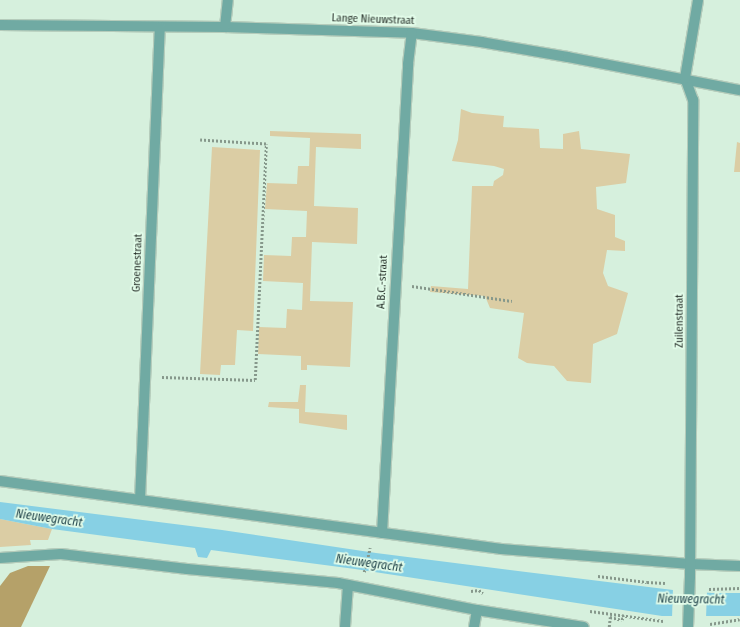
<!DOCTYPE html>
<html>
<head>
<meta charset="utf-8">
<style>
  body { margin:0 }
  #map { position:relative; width:740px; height:627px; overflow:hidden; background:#d6f0dd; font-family:"Fira Sans Condensed",sans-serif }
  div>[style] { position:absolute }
  .green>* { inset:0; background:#dbcda4 }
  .forest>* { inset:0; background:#b5a169 }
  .water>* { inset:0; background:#87d0e4 }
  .pier>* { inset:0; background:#d6f0dd }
  .path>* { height:2.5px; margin-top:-1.25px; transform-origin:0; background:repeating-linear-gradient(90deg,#86988b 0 2px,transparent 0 4px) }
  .roads { filter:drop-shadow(1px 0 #b5ccbb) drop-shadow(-1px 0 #b5ccbb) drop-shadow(0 1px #b5ccbb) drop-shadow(0 -1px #b5ccbb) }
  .minor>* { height:10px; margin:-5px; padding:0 5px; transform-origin:5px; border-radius:5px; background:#70aaa3 }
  span { translate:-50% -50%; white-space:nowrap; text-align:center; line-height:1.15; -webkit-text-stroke:3.5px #e3fdea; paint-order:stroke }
  .street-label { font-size:11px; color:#1f2822 }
  .water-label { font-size:12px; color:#153841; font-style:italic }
</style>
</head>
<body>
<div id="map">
  <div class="green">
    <i style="clip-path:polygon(461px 109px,472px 113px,504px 116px,503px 127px,539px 129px,540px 148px,563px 149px,563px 134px,579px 131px,581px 149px,630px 154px,626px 183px,596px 187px,597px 209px,615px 215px,615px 237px,625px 241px,625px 251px,607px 250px,603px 273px,608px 286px,628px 293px,617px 334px,593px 344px,591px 383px,567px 381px,554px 366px,527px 363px,518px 358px,524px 313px,490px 308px,485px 296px,430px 292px,431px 286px,468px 289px,472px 186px,493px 186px,494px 181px,503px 175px,504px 169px,494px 166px,452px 161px,458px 140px)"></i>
    <i style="clip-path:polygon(270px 131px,361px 134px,361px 149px,316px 147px,314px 206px,358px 208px,357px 244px,312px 242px,310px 301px,353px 302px,350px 367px,307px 365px,307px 370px,301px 370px,301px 356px,258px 354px,259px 327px,286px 328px,287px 309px,302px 310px,303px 283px,263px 281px,264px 255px,291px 256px,292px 237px,306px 237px,307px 211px,265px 209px,267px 183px,297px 184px,298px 166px,309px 166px,310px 138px,270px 136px)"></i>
    <i style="clip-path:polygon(737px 142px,740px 143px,740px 172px,734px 172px)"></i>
    <i style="clip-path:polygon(212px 147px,260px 150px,253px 331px,237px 330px,235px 365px,221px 365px,220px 375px,200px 374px)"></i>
    <i style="clip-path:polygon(300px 385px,306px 385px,305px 412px,347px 415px,347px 430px,299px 423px,299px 409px,268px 407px,269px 402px,298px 402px)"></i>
    <i style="clip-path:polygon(0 519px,52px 529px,48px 540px,30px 540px,31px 545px,0 547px)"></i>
  </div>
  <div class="forest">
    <i style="clip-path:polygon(28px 566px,50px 566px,21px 627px,0 627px,0 586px,10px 573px)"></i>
  </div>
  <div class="water">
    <i style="clip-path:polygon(0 502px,222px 530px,376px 553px,526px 572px,673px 590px,712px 593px,740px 593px,740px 616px,662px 616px,355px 569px,211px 550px,207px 558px,198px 557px,195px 548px,52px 529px,0 519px)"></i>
  </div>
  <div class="pier">
    <i style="clip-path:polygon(673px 588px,707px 591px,706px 618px,672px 618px)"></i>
  </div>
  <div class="path">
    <i style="left:412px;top:286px;width:101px;rotate:8.5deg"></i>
    <i style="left:162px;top:377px;width:93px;rotate:1.8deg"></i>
    <i style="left:255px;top:380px;width:236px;rotate:-87.3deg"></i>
    <i style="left:266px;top:144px;width:66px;rotate:-176.5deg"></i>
    <i style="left:364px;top:572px;width:25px;rotate:-76deg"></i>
    <i style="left:598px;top:576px;width:49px;rotate:7deg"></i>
    <i style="left:647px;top:582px;width:18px;rotate:3deg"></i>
    <i style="left:709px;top:589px;width:31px;rotate:-2deg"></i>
    <i style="left:471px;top:591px;width:8px;rotate:-7deg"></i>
    <i style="left:479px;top:590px;width:5px;rotate:37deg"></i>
    <i style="left:590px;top:611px;width:74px;rotate:7.8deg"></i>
    <i style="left:710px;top:624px;width:30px;rotate:-9deg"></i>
    <i style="left:609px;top:627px;width:10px;rotate:-84deg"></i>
    <i style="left:610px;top:617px;width:12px;rotate:14deg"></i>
    <i style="left:622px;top:620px;width:5px;rotate:-79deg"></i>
  </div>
  <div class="roads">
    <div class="minor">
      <i style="left:0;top:25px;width:225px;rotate:0.5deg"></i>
      <i style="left:225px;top:27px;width:187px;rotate:1.8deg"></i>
      <i style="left:412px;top:33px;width:70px;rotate:7.4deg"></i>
      <i style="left:481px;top:42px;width:88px;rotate:9.8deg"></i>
      <i style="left:568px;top:57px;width:175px;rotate:10.9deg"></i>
      <i style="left:225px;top:27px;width:27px;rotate:-84deg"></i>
      <i style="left:0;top:481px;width:506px;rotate:7.73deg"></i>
      <i style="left:501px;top:549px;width:190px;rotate:4.5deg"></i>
      <i style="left:690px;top:564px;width:50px;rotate:2.3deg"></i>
      <i style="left:140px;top:500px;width:473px;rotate:-87.6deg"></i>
      <i style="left:382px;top:533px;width:470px;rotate:-86.8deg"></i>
      <i style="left:408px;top:64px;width:31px;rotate:-83deg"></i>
      <i style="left:0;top:558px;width:61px;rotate:-3.8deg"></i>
      <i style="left:61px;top:554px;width:127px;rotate:6.8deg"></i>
      <i style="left:187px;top:569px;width:152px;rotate:5.3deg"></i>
      <i style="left:338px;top:583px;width:142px;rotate:11deg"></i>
      <i style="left:477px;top:610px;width:108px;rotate:9deg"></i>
      <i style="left:345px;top:627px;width:42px;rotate:-85.9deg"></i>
      <i style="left:474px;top:627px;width:17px;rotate:-80deg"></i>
      <i style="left:688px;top:627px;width:50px;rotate:-87.7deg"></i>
      <i style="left:690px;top:577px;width:477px;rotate:-89.6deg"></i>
      <i style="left:693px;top:100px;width:23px;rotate:-110deg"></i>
      <i style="left:685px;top:78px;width:79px;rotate:-80.5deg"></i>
    </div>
  </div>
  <div class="street-label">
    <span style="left:373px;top:20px;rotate:2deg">Lange Nieuwstraat</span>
    <span style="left:138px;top:263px;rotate:-88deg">Groenestraat</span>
    <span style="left:383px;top:282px;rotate:-87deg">A.B.C.-straat</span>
    <span style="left:680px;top:321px;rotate:-90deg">Zuilenstraat</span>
  </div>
  <div class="water-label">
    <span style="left:49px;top:519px;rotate:8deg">Nieuwegracht</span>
    <span style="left:369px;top:564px;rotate:8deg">Nieuwegracht</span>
    <span style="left:691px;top:600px;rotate:1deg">Nieuwegracht</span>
  </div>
</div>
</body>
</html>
